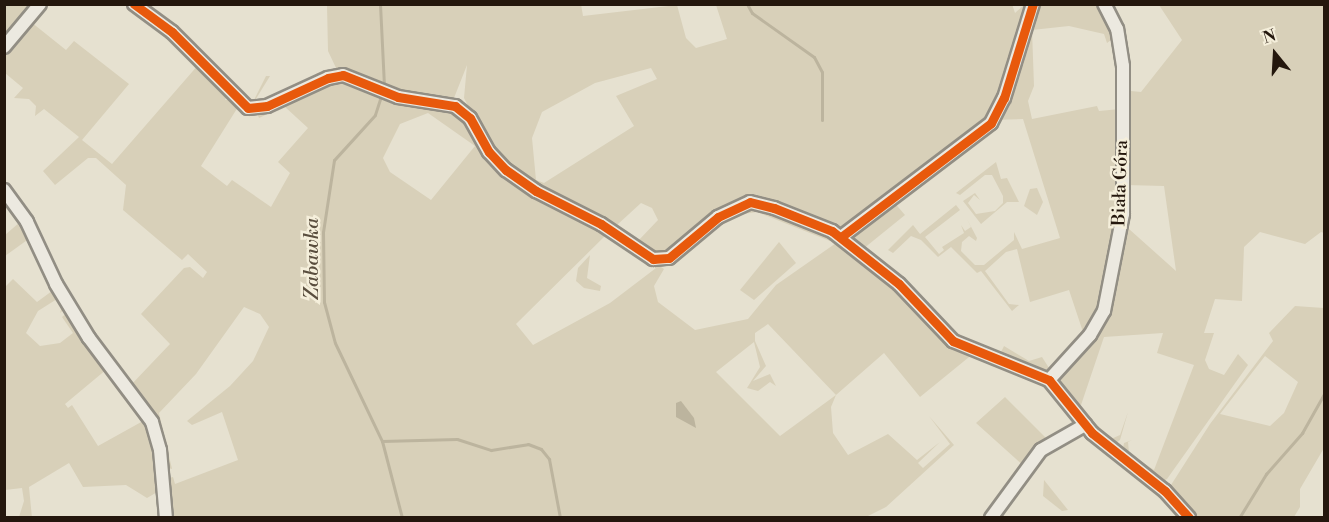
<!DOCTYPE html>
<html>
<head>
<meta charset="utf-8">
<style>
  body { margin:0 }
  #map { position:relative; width:1329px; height:522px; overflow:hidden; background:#e6e1d0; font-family:"Libre Bodoni",serif }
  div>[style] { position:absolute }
  .green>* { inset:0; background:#d8d0b9 }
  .water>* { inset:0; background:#bcb49e }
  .stream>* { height:3px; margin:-1.5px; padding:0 1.5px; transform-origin:1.5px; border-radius:1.5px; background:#bcb49e }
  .roads { filter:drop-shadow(2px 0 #928e84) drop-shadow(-2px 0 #928e84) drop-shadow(0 2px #928e84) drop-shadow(0 -2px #928e84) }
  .minor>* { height:12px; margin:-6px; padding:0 6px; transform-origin:6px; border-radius:6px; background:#ece9e0 }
  .cycleway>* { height:9px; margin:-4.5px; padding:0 4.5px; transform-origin:4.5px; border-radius:4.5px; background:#e8590c }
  span { translate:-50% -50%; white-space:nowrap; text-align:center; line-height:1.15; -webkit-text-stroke:5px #f5efdb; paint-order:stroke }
  .street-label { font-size:18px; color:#24170d }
  .water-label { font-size:20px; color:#5a4e3e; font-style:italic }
  .frame { position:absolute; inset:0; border:6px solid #24170d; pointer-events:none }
  .north { position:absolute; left:1245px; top:24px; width:60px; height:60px; -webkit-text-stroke:4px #f5efdb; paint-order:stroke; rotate:342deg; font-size:16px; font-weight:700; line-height:24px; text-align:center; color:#24170d }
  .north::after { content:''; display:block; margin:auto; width:21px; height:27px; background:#24170d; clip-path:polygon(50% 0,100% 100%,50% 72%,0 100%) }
</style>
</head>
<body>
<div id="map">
  <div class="green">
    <i style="clip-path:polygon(evenodd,581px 4px,583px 16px,677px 5px,686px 38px,696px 48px,727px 39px,716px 5px,1012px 4px,1015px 13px,1024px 5px,1100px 5px,1114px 30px,1115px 37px,1107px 43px,1104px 34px,1069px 26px,1032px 30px,1034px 86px,1028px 101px,1032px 119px,1097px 106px,1099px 111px,1120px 109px,1120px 216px,1104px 300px,1092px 327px,1084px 335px,1069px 290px,1030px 302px,1017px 249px,1006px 252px,985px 271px,1009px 304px,1019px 305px,1012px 311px,981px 271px,977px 273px,951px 247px,938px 257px,921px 240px,911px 236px,893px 253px,888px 250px,913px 225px,920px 234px,956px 205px,960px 210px,925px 237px,939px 254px,944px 250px,942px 247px,964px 233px,961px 225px,965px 231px,971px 227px,967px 219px,977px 238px,976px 241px,969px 236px,962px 242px,961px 251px,975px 265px,984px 265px,1014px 240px,1014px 232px,1022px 249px,1060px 238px,1023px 119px,989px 120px,841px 231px,749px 200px,728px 207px,671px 251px,660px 255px,648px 252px,602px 221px,595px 223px,609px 232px,516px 324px,533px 345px,610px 303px,656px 268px,620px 240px,664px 269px,654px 286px,658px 302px,695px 330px,748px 319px,776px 285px,839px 241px,896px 285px,945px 340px,974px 353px,920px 397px,884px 353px,836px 395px,831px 407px,833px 433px,848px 455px,888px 434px,917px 460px,940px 442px,918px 463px,923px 468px,950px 444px,929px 416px,954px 445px,886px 507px,866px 517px,170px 517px,165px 482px,169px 478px,173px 477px,175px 484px,238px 460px,222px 412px,192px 425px,187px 421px,230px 386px,253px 361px,269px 327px,260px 314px,244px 307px,196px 374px,159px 413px,172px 469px,165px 467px,155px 425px,130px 386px,170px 344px,141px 314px,184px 268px,190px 267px,203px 278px,207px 272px,188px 254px,182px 260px,123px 210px,126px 185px,96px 158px,88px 158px,55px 185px,43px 171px,79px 137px,44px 109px,35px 116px,36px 106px,29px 99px,14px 98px,23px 88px,5px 73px,5px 51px,46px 5px,31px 22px,66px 50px,74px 41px,129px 84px,82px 140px,112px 164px,199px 64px,228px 94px,225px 100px,233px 99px,251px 118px,238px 107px,201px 166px,227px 186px,232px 180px,271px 207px,290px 173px,278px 162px,308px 128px,284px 106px,259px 118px,257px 113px,328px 80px,353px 79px,384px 100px,450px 107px,465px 117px,479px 140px,483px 135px,464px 98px,467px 65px,454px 98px,448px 101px,399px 95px,385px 86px,345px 73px,320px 78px,272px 101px,252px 104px,266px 76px,270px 76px,254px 102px,272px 98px,320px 72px,337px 70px,328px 51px,327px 5px,581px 4px,651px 68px,657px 79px,616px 96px,634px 126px,544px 183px,536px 180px,532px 138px,542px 112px,595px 83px,651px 68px,581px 4px,428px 113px,475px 146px,431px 200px,390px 172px,383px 158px,400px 124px,428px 113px,581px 4px,641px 203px,652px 208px,658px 220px,638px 241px,617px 225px,641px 203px,581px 4px,768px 324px,836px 395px,780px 436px,716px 372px,754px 342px,760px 367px,747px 388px,758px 391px,770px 382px,776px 386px,770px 374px,753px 381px,766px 366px,755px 341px,755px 333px,768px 324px)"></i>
    <i style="clip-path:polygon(4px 5px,37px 5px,4px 43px)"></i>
    <i style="clip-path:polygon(1159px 5px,1324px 5px,1324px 233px,1321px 232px,1305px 244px,1260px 232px,1244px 247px,1242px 301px,1215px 299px,1204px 333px,1214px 333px,1205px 360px,1209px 369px,1224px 375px,1238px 354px,1248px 365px,1167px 479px,1161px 482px,1123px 448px,1124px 443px,1132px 440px,1128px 442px,1129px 453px,1154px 470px,1194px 365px,1157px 353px,1163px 333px,1104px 337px,1080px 408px,1111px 439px,1120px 435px,1128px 412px,1120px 440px,1116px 443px,1098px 434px,1056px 378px,1095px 335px,1127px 197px,1130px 197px,1129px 229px,1176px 271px,1164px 186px,1126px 185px,1130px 127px,1127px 58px,1131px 91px,1141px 92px,1182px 40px)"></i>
    <i style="clip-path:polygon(996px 162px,1001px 179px,1007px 178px,1019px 202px,1007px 202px,981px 224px,963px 201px,975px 193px,980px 200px,974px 195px,968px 203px,976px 214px,995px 211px,1003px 203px,1003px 196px,992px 175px,985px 175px,960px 195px,956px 193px)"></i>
    <i style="clip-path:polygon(1037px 188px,1043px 202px,1037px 215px,1024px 206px,1030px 189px)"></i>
    <i style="clip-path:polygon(892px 200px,905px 215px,863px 249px,850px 241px,849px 235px)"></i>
    <i style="clip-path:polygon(9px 203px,30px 238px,5px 256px,5px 235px,20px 222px)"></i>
    <i style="clip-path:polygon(754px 206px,834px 238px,830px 241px,757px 212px,736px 215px,717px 226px,717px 223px)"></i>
    <i style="clip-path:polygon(779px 242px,796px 263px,754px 300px,740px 290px)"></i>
    <i style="clip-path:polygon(590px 255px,587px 278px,601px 286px,600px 291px,584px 288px,576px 281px,578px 268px)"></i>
    <i style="clip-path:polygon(50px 276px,66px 307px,60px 313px,62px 307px,57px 299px,38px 311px,26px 333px,40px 346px,60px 343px,73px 333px,62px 317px,67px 313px,107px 369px,65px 404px,68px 408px,72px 405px,98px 446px,143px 421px,128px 404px,135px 402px,156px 440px,159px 491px,147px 498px,126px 485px,83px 487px,69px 463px,29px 487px,32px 518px,19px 517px,24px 501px,22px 488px,5px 490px,5px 287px,13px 279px,37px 302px,52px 291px,46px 277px)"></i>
    <i style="clip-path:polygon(evenodd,1295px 306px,1324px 308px,1324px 448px,1300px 489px,1300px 507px,1294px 517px,1193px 517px,1171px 485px,1210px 424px,1273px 341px,1269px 333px,1295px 306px,1265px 356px,1298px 382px,1284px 413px,1270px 426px,1220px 414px,1265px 356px)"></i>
    <i style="clip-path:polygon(1076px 339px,1049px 374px,1000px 354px,1004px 346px,1029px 361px,1042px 357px,1049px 368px)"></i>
    <i style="clip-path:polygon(1005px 397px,1047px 439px,1068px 427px,1069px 430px,1025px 467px,976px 423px)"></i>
    <i style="clip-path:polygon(1044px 480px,1068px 510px,1062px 511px,1043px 496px)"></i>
  </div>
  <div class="water">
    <i style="clip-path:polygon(681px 401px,694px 418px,696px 428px,676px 417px,676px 403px)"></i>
  </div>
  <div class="stream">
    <i style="left:380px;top:4px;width:83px;rotate:87.2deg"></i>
    <i style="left:747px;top:4px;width:10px;rotate:61deg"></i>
    <i style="left:752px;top:13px;width:76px;rotate:35.4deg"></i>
    <i style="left:814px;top:57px;width:17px;rotate:62deg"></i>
    <i style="left:822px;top:72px;width:48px;rotate:90deg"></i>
    <i style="left:382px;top:93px;width:23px;rotate:108deg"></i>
    <i style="left:375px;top:115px;width:61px;rotate:132.3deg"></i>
    <i style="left:334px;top:160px;width:73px;rotate:98.7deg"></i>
    <i style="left:323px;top:232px;width:70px;rotate:89.2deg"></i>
    <i style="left:324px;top:302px;width:42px;rotate:75deg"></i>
    <i style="left:335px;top:343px;width:109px;rotate:64.4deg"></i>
    <i style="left:382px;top:441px;width:80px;rotate:75.4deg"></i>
    <i style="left:382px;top:441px;width:75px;rotate:-1.5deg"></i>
    <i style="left:457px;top:439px;width:36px;rotate:18deg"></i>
    <i style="left:491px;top:450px;width:37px;rotate:-9deg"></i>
    <i style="left:528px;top:444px;width:14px;rotate:21deg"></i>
    <i style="left:541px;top:449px;width:13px;rotate:51deg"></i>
    <i style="left:549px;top:459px;width:60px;rotate:79.4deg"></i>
    <i style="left:1239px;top:518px;width:52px;rotate:-58.5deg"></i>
    <i style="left:1266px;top:474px;width:55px;rotate:-48.7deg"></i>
    <i style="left:1302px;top:433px;width:45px;rotate:-60.6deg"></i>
  </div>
  <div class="roads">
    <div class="minor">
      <i style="left:134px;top:4px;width:47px;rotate:36.4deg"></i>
      <i style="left:172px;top:32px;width:107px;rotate:45deg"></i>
      <i style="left:248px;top:108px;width:19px;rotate:-6deg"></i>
      <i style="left:267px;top:106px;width:67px;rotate:-24.7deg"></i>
      <i style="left:328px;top:78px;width:15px;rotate:-11deg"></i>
      <i style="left:343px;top:75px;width:59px;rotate:21.8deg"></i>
      <i style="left:398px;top:97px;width:58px;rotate:9deg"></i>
      <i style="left:455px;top:106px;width:19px;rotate:39deg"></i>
      <i style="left:470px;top:118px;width:39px;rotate:61deg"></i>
      <i style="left:489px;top:152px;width:25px;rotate:47deg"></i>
      <i style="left:506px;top:170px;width:37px;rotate:35deg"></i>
      <i style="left:536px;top:191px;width:73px;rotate:26.9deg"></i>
      <i style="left:601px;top:224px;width:63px;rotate:33.9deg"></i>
      <i style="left:653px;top:259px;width:16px;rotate:-4deg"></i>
      <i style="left:669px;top:258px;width:64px;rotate:-39.9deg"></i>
      <i style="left:718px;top:217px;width:35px;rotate:-25deg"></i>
      <i style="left:750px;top:202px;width:25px;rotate:14deg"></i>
      <i style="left:774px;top:208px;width:62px;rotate:21.6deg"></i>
      <i style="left:832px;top:231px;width:85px;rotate:38.3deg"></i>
      <i style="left:899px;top:284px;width:79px;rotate:46.5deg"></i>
      <i style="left:953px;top:341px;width:104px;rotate:22.1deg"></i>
      <i style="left:1049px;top:380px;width:68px;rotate:50.9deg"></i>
      <i style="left:1092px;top:433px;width:93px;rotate:38.5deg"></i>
      <i style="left:1165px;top:491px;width:36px;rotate:48deg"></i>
      <i style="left:4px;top:47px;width:56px;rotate:-50.1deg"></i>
      <i style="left:4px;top:190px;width:39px;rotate:54deg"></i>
      <i style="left:27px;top:222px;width:68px;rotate:64.9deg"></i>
      <i style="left:56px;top:284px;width:63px;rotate:58.6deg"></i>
      <i style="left:89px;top:338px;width:105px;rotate:53.1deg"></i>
      <i style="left:152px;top:422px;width:29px;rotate:74deg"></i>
      <i style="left:160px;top:450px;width:68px;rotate:85deg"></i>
      <i style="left:841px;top:237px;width:188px;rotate:-37.2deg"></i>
      <i style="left:991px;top:123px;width:28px;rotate:-63deg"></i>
      <i style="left:1004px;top:98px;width:98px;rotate:-72.9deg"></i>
      <i style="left:1049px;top:380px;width:61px;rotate:-47.7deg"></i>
      <i style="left:1090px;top:335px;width:28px;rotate:-60deg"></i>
      <i style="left:1104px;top:311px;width:99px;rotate:-78.9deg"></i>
      <i style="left:1123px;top:214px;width:148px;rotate:-90deg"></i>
      <i style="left:1123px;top:66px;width:37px;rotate:-99deg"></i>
      <i style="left:1117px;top:29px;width:28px;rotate:-117deg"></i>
      <i style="left:991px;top:518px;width:84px;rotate:-53.7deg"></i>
      <i style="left:1041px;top:450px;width:51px;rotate:-29.6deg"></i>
    </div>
  </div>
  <div class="cycleway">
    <i style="left:134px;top:4px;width:47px;rotate:36.4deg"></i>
    <i style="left:172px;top:32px;width:107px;rotate:45deg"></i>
    <i style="left:248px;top:108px;width:19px;rotate:-6deg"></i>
    <i style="left:267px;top:106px;width:67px;rotate:-24.7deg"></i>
    <i style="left:328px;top:78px;width:15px;rotate:-11deg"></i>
    <i style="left:343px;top:75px;width:59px;rotate:21.8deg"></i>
    <i style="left:398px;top:97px;width:58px;rotate:9deg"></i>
    <i style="left:455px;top:106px;width:19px;rotate:39deg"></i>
    <i style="left:470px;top:118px;width:39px;rotate:61deg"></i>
    <i style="left:489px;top:152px;width:25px;rotate:47deg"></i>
    <i style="left:506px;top:170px;width:37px;rotate:35deg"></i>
    <i style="left:536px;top:191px;width:73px;rotate:26.9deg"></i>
    <i style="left:601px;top:224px;width:63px;rotate:33.9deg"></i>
    <i style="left:653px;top:259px;width:16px;rotate:-4deg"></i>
    <i style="left:669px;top:258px;width:64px;rotate:-39.9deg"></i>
    <i style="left:718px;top:217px;width:35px;rotate:-25deg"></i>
    <i style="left:750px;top:202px;width:25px;rotate:14deg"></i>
    <i style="left:774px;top:208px;width:62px;rotate:21.6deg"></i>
    <i style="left:832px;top:231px;width:85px;rotate:38.3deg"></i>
    <i style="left:899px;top:284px;width:79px;rotate:46.5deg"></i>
    <i style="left:953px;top:341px;width:104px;rotate:22.1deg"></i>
    <i style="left:1049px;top:380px;width:68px;rotate:50.9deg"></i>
    <i style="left:1092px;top:433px;width:93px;rotate:38.5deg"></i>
    <i style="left:1165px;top:491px;width:36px;rotate:48deg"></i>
    <i style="left:841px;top:237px;width:188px;rotate:-37.2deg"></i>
    <i style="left:991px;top:123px;width:28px;rotate:-63deg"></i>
    <i style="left:1004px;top:98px;width:98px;rotate:-72.9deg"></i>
  </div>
  <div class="street-label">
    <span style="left:1121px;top:183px;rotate:-88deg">Biała Góra</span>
  </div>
  <div class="water-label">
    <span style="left:312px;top:259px;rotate:-90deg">Zabawka</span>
  </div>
  <div class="frame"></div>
  <div class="north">N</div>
</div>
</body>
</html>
